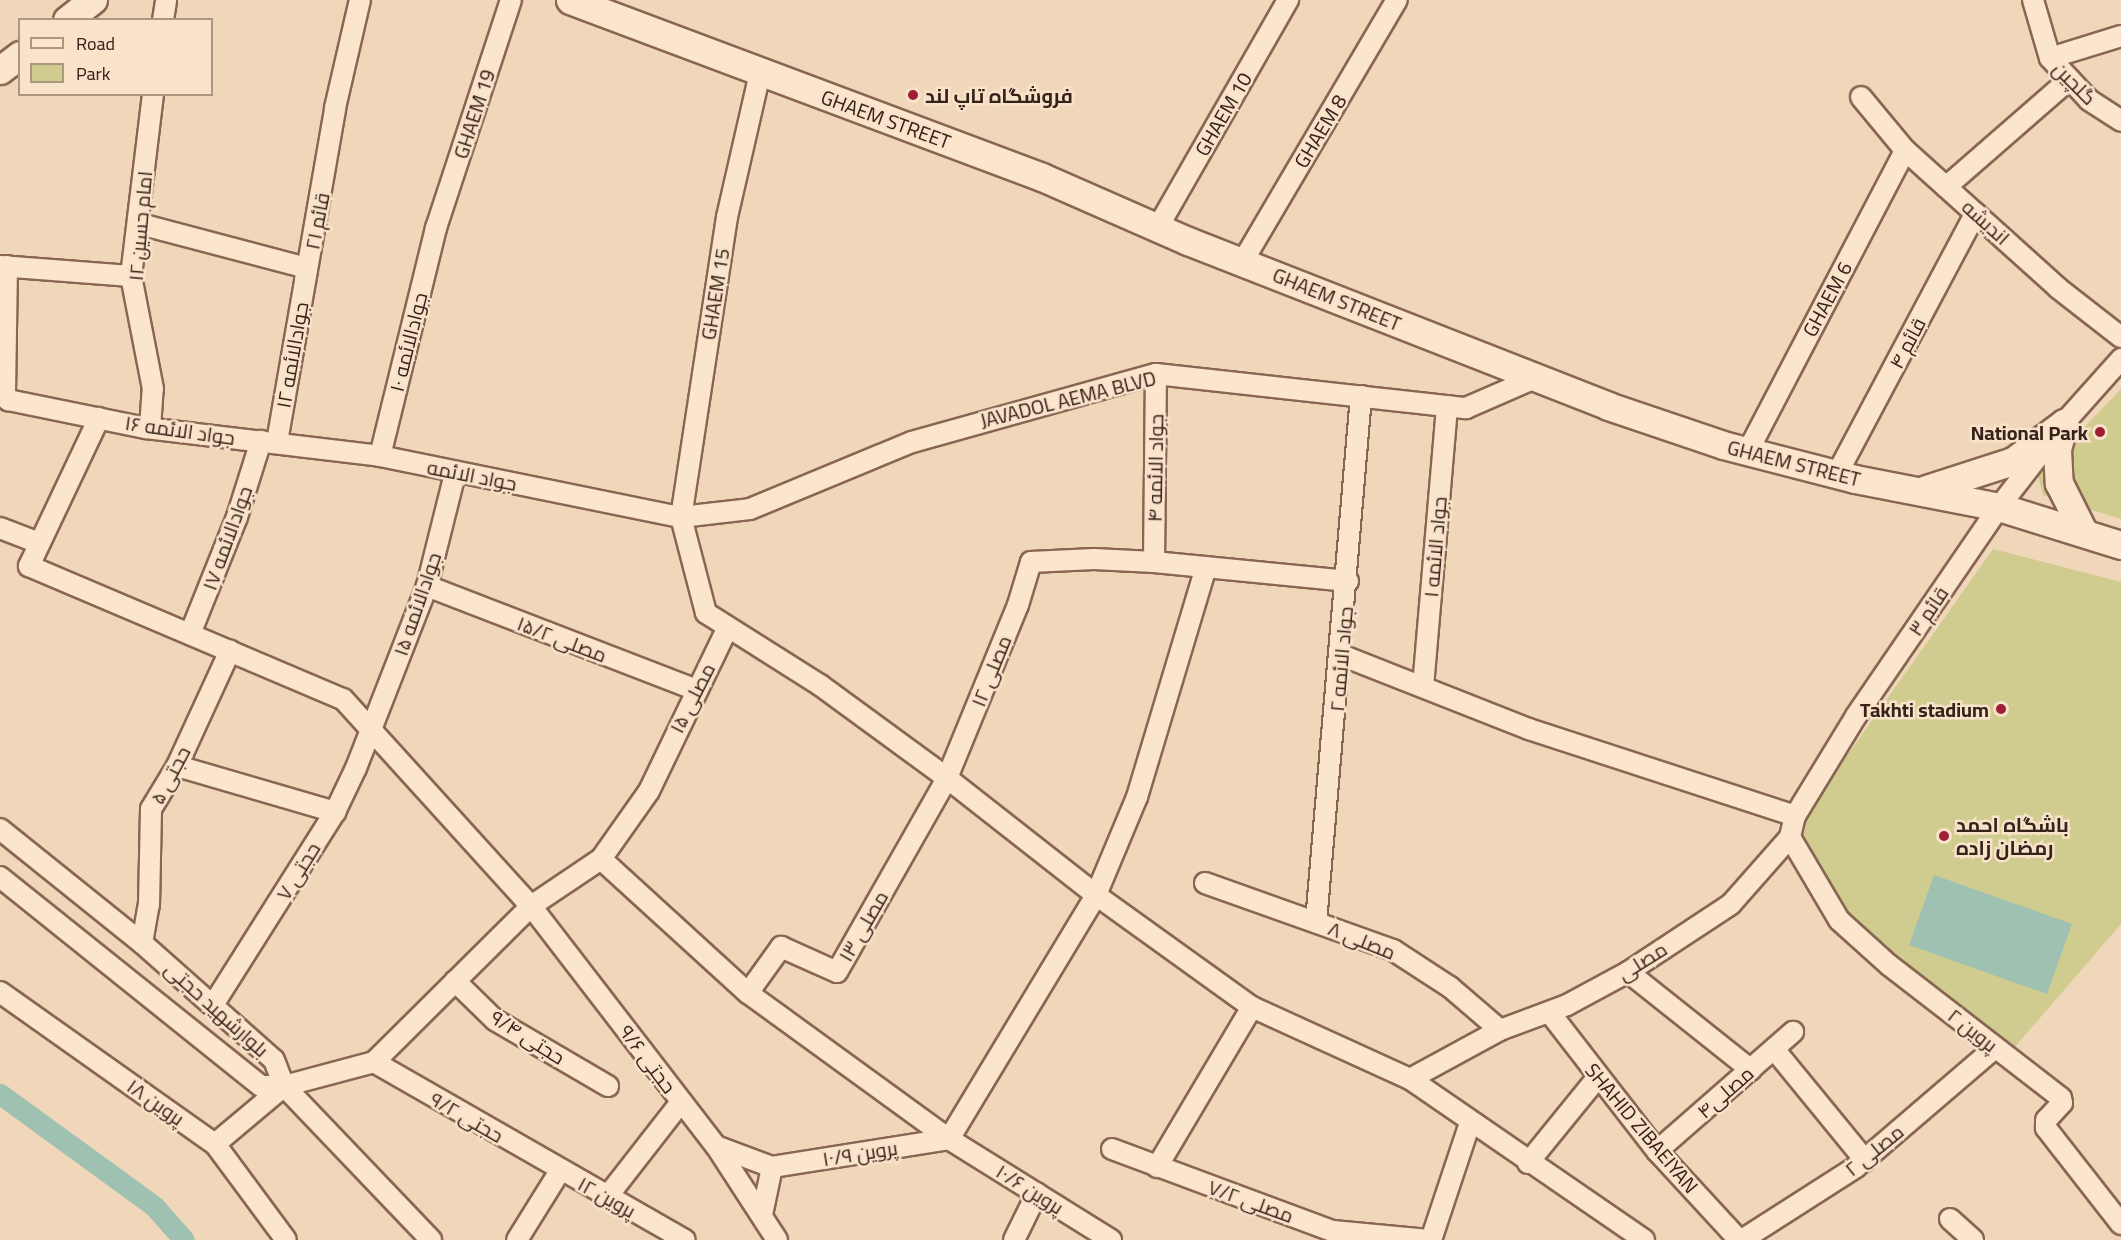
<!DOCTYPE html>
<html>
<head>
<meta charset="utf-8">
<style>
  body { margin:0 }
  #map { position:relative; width:2121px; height:1240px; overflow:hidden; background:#f1d7ba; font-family:Georgia,Cairo,serif }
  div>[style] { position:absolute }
  .green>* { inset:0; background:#d0cb8e }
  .water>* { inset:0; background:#9fc1b1 }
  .canal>* { height:21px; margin:-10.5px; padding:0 10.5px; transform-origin:10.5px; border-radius:10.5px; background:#9fc1b1 }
  .roads { filter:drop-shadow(2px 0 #896653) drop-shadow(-2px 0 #896653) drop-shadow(0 2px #896653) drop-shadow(0 -2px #896653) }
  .street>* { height:20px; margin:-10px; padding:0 10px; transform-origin:10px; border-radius:10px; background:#fce5cd }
  .secondary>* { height:27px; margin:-13.5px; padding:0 13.5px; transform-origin:13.5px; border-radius:13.5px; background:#fce5cd }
  .dots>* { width:16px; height:16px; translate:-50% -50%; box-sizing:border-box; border:3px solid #f8e2ca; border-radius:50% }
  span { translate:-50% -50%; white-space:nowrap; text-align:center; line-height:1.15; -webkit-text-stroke:5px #f8e2ca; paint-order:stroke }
  .street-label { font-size:20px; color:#372219 }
  .poi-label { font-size:20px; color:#372219; font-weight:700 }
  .left { translate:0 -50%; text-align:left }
  .right { translate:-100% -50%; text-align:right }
  .legend { position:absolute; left:18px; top:18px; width:195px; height:78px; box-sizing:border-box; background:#f8e2ca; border:2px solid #ab9583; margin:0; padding:8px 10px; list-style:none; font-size:18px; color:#372219 }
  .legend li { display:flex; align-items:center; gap:12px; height:30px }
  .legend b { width:30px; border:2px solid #ab9583 }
</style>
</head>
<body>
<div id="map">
  <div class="green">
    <i style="clip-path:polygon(2121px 389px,2121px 519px,2043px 495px,2038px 476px)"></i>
    <i style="clip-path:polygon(1993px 549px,2121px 582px,2121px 924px,2008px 1055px,1850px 926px,1791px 835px)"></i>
  </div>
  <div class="water">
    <i style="clip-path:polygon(1934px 875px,2072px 924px,2047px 994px,1909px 945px)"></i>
  </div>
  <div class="canal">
    <i style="left:0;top:1094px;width:190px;rotate:36deg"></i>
    <i style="left:154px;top:1206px;width:45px;rotate:48.6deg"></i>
  </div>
  <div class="roads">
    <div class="street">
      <i style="left:2033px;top:0;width:60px;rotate:73.7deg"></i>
      <i style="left:2050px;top:58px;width:57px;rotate:47.1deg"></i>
      <i style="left:2089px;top:100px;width:38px;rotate:33deg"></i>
      <i style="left:163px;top:20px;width:20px;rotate:-81deg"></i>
      <i style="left:2050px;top:58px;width:74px;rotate:-17.2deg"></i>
      <i style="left:760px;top:73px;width:148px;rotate:102.9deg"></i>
      <i style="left:727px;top:217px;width:304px;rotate:98.7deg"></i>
      <i style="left:681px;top:517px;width:99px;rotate:75.4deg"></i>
      <i style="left:706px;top:613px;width:135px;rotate:32.3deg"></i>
      <i style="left:820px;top:685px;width:157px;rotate:36.2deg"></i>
      <i style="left:947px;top:778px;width:189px;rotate:38.1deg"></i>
      <i style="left:1096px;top:895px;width:192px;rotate:35.7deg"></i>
      <i style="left:1252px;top:1007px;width:174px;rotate:24.5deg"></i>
      <i style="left:1410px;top:1079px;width:284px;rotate:34.5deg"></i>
      <i style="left:1861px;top:97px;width:69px;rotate:50.3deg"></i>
      <i style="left:1905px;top:150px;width:206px;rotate:42deg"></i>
      <i style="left:2058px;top:288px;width:80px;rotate:37.9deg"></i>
      <i style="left:1946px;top:187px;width:164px;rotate:-41.1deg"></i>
      <i style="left:140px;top:224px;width:173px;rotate:14.8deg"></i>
      <i style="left:307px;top:268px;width:13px;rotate:99deg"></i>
      <i style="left:1158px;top:227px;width:262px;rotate:-60.2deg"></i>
      <i style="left:1243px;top:261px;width:303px;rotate:-59.5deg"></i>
      <i style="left:0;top:266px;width:131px;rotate:4.4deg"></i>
      <i style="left:7px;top:266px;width:127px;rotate:90.9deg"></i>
      <i style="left:5px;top:393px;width:8px;rotate:67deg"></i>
      <i style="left:8px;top:400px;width:141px;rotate:11.5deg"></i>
      <i style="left:146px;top:428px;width:236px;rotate:6.8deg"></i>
      <i style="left:380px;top:456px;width:307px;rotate:11.5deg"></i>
      <i style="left:681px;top:517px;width:69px;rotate:-6.6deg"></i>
      <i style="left:750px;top:509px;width:175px;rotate:-22.5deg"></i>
      <i style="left:912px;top:442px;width:253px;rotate:-15.6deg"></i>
      <i style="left:1156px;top:374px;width:312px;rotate:6.3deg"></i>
      <i style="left:1466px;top:408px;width:75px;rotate:-23.5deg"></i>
      <i style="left:99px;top:418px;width:164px;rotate:115.3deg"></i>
      <i style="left:29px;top:566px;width:341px;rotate:23deg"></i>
      <i style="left:343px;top:699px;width:280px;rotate:47.8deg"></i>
      <i style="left:531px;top:906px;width:303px;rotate:52.4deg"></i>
      <i style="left:716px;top:1146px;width:112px;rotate:57deg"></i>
      <i style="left:150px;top:428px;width:39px;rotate:-86deg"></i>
      <i style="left:153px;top:389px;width:115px;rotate:-101deg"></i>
      <i style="left:131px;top:276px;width:183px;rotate:-83.1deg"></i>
      <i style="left:277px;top:442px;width:339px;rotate:-80.1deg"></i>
      <i style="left:335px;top:108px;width:111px;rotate:-77deg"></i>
      <i style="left:1749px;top:449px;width:337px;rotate:-62.4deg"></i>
      <i style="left:380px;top:456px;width:235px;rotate:-76.2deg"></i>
      <i style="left:436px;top:228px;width:240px;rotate:-71.8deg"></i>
      <i style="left:1838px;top:472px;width:293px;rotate:-62deg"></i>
      <i style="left:0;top:528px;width:42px;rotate:21deg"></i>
      <i style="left:1154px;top:562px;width:188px;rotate:-89.4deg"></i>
      <i style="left:427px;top:586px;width:289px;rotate:21.1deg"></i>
      <i style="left:190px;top:634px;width:126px;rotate:-68.1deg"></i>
      <i style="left:237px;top:517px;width:80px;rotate:-72.5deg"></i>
      <i style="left:1341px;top:655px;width:202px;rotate:21.5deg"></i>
      <i style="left:1529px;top:729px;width:280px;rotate:18.1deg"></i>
      <i style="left:1423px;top:687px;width:282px;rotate:-85.1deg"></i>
      <i style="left:177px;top:766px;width:165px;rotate:16.2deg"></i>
      <i style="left:0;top:829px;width:182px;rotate:38.8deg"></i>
      <i style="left:142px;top:943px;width:176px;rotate:41.6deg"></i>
      <i style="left:274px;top:1060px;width:28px;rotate:69deg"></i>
      <i style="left:284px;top:1086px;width:213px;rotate:46.3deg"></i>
      <i style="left:1790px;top:837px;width:96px;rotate:59.4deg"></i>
      <i style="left:1839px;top:920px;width:67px;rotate:42deg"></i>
      <i style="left:1889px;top:965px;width:217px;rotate:37.7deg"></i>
      <i style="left:2061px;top:1098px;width:5px;rotate:79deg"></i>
      <i style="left:2062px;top:1103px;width:23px;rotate:133deg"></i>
      <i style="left:2046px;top:1120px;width:8px;rotate:90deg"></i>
      <i style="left:2046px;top:1128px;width:122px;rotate:52deg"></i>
      <i style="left:601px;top:859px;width:199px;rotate:42.4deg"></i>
      <i style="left:748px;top:993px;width:248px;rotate:36deg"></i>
      <i style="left:949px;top:1139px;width:191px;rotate:31.9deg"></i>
      <i style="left:0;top:877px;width:334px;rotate:38.7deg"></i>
      <i style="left:261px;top:1086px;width:23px"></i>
      <i style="left:1205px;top:883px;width:200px;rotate:19.6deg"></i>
      <i style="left:1393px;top:950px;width:68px;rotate:33deg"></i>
      <i style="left:1450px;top:987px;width:66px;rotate:40.7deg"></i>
      <i style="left:1316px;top:922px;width:528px;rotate:-85.11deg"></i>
      <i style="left:142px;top:943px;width:39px;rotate:-80deg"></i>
      <i style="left:149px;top:905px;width:96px;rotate:-88.8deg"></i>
      <i style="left:151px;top:809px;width:50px;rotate:-58.8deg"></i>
      <i style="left:177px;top:766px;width:127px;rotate:-65.3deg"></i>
      <i style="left:1628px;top:972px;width:157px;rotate:38.5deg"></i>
      <i style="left:455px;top:981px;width:56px;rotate:44.3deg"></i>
      <i style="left:495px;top:1020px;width:131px;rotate:30.3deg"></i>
      <i style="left:0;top:992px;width:263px;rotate:35.3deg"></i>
      <i style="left:215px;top:1144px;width:119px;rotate:53.5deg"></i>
      <i style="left:748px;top:993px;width:57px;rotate:-54.3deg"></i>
      <i style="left:781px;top:947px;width:61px;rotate:24.1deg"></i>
      <i style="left:837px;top:972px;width:223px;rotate:-60.4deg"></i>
      <i style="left:947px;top:778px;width:187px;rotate:-67.7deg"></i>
      <i style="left:1018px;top:605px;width:45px;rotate:-73.2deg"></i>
      <i style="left:1031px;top:562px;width:63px;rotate:-2.7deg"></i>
      <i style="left:1094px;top:559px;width:60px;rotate:2.9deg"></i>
      <i style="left:1154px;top:562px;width:195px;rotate:5.6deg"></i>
      <i style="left:213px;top:1005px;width:228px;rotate:-57.7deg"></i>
      <i style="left:335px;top:812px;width:49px;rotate:-64.5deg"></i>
      <i style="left:356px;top:768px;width:195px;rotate:-68.7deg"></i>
      <i style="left:427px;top:586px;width:115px;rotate:-76deg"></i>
      <i style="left:1550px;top:1013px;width:175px;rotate:52.2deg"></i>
      <i style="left:1657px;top:1151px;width:121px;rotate:47.3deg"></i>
      <i style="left:1774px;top:1049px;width:144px;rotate:50.7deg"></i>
      <i style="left:374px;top:1062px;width:358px;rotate:29.8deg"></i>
      <i style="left:1410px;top:1079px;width:102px;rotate:-28.6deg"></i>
      <i style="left:1500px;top:1030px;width:72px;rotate:-20.5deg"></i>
      <i style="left:1567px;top:1005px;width:69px;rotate:-28.4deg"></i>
      <i style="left:1628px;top:972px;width:123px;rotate:-33.4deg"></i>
      <i style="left:1731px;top:904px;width:89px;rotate:-48.6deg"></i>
      <i style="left:1790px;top:837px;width:22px;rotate:-77deg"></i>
      <i style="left:1795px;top:816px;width:117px;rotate:-58.6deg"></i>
      <i style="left:1856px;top:716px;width:253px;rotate:-55.6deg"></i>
      <i style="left:1999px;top:507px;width:106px;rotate:-52.3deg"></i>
      <i style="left:2064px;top:423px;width:86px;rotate:-48.3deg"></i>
      <i style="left:949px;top:1139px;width:285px;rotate:-58.9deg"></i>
      <i style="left:1096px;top:895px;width:106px;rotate:-67.3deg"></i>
      <i style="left:1137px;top:797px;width:240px;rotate:-73.3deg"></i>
      <i style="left:215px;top:1144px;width:90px;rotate:-40deg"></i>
      <i style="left:284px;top:1086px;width:93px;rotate:-14.9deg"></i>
      <i style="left:374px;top:1062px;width:221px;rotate:-44.8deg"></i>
      <i style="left:531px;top:906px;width:84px;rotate:-33.9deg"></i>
      <i style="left:601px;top:859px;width:83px;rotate:-54.8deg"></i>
      <i style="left:649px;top:791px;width:180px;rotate:-64.3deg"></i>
      <i style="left:716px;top:1146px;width:60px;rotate:20.6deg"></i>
      <i style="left:1112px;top:1149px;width:236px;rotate:20.4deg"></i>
      <i style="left:1333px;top:1231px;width:96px;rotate:5.4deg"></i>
      <i style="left:1657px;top:1151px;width:181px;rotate:-41.2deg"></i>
      <i style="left:1528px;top:1163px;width:111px;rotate:-50.9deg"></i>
      <i style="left:772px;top:1167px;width:179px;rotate:-9deg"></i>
      <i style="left:1157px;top:1167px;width:186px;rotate:-59.3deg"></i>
      <i style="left:607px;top:1197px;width:120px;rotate:-52.1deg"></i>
      <i style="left:762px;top:1215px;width:49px;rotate:-78.2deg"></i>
      <i style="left:1950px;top:1219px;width:31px;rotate:42deg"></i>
      <i style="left:517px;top:1240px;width:81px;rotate:-58.1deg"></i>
      <i style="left:1014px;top:1240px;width:52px;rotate:-63.9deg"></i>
      <i style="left:1431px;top:1240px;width:123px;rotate:-71.6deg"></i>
      <i style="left:1742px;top:1240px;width:135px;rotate:-32.6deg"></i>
      <i style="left:1856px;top:1167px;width:183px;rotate:-40.6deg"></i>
    </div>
    <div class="secondary">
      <i style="left:570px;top:0;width:504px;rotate:20.56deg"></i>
      <i style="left:1042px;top:177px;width:159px;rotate:23.7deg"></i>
      <i style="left:1188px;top:241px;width:451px;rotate:21.4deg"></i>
      <i style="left:1608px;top:406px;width:121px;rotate:18.7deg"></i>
      <i style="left:1723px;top:445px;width:136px;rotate:14.4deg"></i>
      <i style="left:1855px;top:479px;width:147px;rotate:11deg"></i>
      <i style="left:1999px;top:507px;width:128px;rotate:17.3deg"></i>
      <i style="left:67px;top:20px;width:33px;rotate:-38deg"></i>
      <i style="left:0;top:70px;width:25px;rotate:-37deg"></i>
      <i style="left:2064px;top:423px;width:28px;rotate:105deg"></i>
      <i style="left:2057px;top:450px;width:33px;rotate:87deg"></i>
      <i style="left:2059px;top:483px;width:56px;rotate:63.4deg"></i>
      <i style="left:1926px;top:489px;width:91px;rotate:-17.8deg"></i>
      <i style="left:2013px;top:461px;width:64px;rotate:-36.7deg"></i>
    </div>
  </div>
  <div class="dots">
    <i style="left:913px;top:95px;background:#9d1e36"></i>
    <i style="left:2100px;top:432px;background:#9d1e36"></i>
    <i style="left:2001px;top:709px;background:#9d1e36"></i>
    <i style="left:1944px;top:836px;background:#9d1e36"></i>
  </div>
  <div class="street-label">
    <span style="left:2075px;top:83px;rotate:45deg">گلچین</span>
    <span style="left:474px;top:114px;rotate:-72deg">GHAEM 19</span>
    <span style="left:1223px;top:114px;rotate:-60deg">GHAEM 10</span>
    <span style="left:886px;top:119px;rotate:20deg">GHAEM STREET</span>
    <span style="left:1320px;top:131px;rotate:-59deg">GHAEM 8</span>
    <span style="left:317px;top:221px;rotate:-79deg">قائم ۲۱</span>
    <span style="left:1986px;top:222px;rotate:42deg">اندیشه</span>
    <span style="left:140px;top:226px;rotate:-85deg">امام حسین ۱۲</span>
    <span style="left:715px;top:294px;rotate:-81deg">GHAEM 15</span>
    <span style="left:1337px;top:299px;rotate:22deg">GHAEM STREET</span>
    <span style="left:1827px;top:299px;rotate:-62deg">GHAEM 6</span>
    <span style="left:408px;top:342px;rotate:-76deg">جوادالائمه ۱۰</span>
    <span style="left:1907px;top:343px;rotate:-62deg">قائم ۴</span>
    <span style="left:292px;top:355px;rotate:-80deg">جوادالائمه ۱۲</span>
    <span style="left:1068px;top:399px;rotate:-14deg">JAVADOL AEMA BLVD</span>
    <span style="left:180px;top:430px;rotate:8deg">جواد الائمه ۱۶</span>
    <span style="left:1794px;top:463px;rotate:14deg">GHAEM STREET</span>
    <span style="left:1155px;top:468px;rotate:-89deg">جواد الائمه ۴</span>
    <span style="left:472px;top:475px;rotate:11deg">جواد الائمه</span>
    <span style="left:227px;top:538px;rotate:-70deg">جوادالائمه ۱۷</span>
    <span style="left:1435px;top:547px;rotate:-85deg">جواد الائمه ۱</span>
    <span style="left:417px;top:604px;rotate:-71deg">جوادالائمه ۱۵</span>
    <span style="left:1928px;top:611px;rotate:-56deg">قائم ۳</span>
    <span style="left:562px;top:639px;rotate:21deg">مصلی ۱۵/۲</span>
    <span style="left:1341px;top:659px;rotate:-85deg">جواد الائمه ۲</span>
    <span style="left:991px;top:671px;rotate:-68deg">مصلی ۱۲</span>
    <span style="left:692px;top:698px;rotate:-63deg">مصلی ۱۵</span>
    <span style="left:170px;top:775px;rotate:-62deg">حجتی ۵</span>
    <span style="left:298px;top:871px;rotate:-58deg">حجتی ۷</span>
    <span style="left:863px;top:926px;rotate:-60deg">مصلی ۱۳</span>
    <span style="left:1362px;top:940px;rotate:22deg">مصلی ۸</span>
    <span style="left:1642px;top:961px;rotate:-32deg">مصلی</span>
    <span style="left:217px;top:1009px;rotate:42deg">بلوارشهید حجتی</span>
    <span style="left:1973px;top:1030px;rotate:38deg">پروین ۲</span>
    <span style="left:528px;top:1037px;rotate:32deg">حجتی ۹/۴</span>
    <span style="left:648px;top:1059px;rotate:53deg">حجتی ۹/۶</span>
    <span style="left:1725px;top:1092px;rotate:-41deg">مصلی۴</span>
    <span style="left:156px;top:1102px;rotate:35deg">پروین ۱۸</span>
    <span style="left:467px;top:1117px;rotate:30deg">حجتی ۹/۲</span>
    <span style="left:1642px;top:1128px;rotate:50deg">SHAHID ZIBAEIYAN</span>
    <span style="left:1874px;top:1150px;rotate:-39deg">مصلی ۲</span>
    <span style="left:860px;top:1153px;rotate:-9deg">پروین ۱۰/۹</span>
    <span style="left:1030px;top:1189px;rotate:32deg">پروین ۱۰/۶</span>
    <span style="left:607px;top:1197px;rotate:29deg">پروین ۱۲</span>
    <span style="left:1251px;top:1201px;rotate:20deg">مصلی ۷/۲</span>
  </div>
  <div class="poi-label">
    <span class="left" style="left:925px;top:95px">فروشگاه تاپ لند</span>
    <span class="right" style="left:2088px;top:432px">National Park</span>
    <span class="right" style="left:1989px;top:709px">Takhti stadium</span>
    <span class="left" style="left:1956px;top:836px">باشگاه احمد<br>رمضان زاده</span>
  </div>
  <ul class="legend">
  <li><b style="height:8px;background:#fce5cd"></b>Road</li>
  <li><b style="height:16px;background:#d0cb8e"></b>Park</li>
  </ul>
</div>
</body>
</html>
